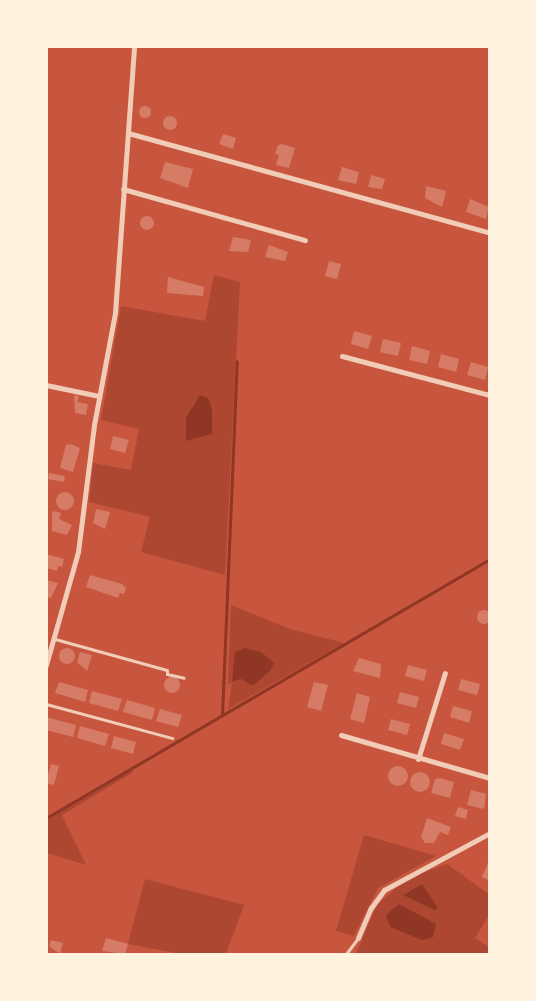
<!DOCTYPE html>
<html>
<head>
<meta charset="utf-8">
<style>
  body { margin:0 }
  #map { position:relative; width:536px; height:1001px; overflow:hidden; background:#c8553d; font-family:"Noto Serif",serif }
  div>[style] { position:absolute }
  .green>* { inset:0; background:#ae4732 }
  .water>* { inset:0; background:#8f3625 }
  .stream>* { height:3px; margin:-1.5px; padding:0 1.5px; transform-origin:1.5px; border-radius:1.5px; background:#8f3625 }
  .building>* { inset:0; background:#d67c66 }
  .round { border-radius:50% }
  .service>* { height:3px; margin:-1.5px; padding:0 1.5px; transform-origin:1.5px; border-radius:1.5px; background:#f1ccb7 }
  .minor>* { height:5px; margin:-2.5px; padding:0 2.5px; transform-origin:2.5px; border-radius:2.5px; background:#f1ccb7 }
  span { translate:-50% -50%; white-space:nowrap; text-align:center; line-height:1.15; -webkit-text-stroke:5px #fff3e0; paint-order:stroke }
  .frame { position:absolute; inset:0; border:48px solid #fff3e0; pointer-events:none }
</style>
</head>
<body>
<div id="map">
  <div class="green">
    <i style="clip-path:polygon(214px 275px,240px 282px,225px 575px,141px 552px,150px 517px,89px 502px,93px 463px,131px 470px,139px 429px,101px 420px,121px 306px,205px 321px)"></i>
    <i style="clip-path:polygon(evenodd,231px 605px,290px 629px,344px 643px,228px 709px,232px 683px,228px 684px,231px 605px,245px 648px,270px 671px,253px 686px,241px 679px,232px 682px,245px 648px)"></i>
    <i style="clip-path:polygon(133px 767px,132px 773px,62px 815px,86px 865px,47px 853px,47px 819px)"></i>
    <i style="clip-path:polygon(364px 835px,436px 856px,378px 888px,354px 936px,336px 931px)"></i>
    <i style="clip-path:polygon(447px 864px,489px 894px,489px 915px,475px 938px,489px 947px,489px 954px,356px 954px,377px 904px,410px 877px)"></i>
    <i style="clip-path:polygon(145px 879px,244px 905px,226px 954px,181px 954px,128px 944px)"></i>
  </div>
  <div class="water">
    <i style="clip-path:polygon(200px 395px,208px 398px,212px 409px,212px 434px,186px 441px,186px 418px)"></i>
    <i style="clip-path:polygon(245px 648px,261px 652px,274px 663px,270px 671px,253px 686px,241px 679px,232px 682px,235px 652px)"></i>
    <i style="clip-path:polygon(422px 884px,438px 908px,434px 910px,403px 895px)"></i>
    <i style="clip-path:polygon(399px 904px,436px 924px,433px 937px,422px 940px,390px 927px,386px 915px)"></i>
  </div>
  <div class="stream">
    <i style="left:222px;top:715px;width:354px;rotate:-87.6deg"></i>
    <i style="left:46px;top:818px;width:514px;rotate:-30.26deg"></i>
  </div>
  <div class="building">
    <i class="round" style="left:139px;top:106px;width:12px;height:12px"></i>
    <i class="round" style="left:163px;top:116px;width:14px;height:14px"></i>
    <i style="clip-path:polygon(223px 134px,236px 138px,233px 149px,219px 144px)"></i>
    <i style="clip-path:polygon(282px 144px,295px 148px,289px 168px,276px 165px,279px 155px,275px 154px,278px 145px)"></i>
    <i style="clip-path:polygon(165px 162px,193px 169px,188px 188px,160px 178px)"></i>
    <i style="clip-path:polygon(342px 167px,359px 172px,356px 184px,338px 180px)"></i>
    <i style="clip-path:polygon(371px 175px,385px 179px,382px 189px,368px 187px)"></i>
    <i style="clip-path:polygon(426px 186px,446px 191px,442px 207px,425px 198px)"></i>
    <i style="clip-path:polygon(470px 199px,489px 207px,486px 219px,466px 212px)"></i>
    <i class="round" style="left:140px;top:216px;width:14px;height:14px"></i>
    <i style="clip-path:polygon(233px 237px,251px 240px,248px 252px,229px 251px)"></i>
    <i style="clip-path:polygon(269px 245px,288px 252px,285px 261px,265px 257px)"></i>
    <i style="clip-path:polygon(329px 261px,341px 264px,337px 279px,325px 276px)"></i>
    <i style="clip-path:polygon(168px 277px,204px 287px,203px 296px,167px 293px)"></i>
    <i style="clip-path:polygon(354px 331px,372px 336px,368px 349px,351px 344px)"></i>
    <i style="clip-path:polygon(383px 339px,401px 343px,398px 356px,380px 352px)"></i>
    <i style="clip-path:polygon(412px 346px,430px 351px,427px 364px,409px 360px)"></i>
    <i style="clip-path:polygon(441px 354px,459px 359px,456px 372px,438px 367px)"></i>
    <i style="clip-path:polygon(471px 362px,488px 367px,485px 380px,467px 375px)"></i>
    <i style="clip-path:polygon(74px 395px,79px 396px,77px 402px,88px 404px,86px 415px,75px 413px)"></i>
    <i style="clip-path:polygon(113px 436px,129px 440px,125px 453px,110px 449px)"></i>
    <i style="clip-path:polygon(71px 444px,80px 448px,73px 472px,60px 468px,66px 445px)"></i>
    <i style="clip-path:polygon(49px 473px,65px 476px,64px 482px,48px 479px)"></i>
    <i class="round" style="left:56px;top:492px;width:18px;height:18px"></i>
    <i style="clip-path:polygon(96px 509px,110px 512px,105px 529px,93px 523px)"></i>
    <i style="clip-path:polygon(52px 511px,61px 513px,59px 519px,72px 525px,67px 535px,52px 531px)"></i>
    <i style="clip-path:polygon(46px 554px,64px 559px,62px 567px,58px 566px,57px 571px,46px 568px)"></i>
    <i style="clip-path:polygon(90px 575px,122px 584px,126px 588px,124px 594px,120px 593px,118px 598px,86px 587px)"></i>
    <i style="clip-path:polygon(46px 580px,58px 583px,51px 598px,46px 597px)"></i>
    <i class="round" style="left:477px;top:610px;width:14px;height:14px"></i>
    <i class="round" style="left:59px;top:648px;width:16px;height:16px"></i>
    <i style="clip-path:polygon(80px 652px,92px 655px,87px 671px,77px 662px)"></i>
    <i style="clip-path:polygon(359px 658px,381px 664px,380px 678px,353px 671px)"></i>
    <i style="clip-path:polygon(408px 665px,427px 670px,424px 681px,405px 676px)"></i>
    <i class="round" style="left:164px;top:677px;width:16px;height:16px"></i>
    <i style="clip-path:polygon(461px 679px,480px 684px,477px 695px,458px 690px)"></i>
    <i style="clip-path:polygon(59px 682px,88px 690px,85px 702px,55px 693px)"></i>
    <i style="clip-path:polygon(314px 682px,328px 685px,321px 711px,307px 707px)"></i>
    <i style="clip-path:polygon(92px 691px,122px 699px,118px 711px,89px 703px)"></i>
    <i style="clip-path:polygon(400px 692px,419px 697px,416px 708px,397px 703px)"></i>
    <i style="clip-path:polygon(357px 693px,370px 697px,364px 723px,350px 719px)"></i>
    <i style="clip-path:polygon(127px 700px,155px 708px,152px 720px,123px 712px)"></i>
    <i style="clip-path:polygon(453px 706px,472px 711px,469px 723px,450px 717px)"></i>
    <i style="clip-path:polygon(160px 709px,182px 715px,178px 727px,156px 721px)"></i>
    <i style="clip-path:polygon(46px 717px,76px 725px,73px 737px,46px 730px)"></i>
    <i style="clip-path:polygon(391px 719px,410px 724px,407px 735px,388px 730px)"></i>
    <i style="clip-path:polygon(80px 726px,109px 734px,105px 746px,77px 738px)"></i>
    <i style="clip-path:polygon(444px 733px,464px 739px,460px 750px,441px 744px)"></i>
    <i style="clip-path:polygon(114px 736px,136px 742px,133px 754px,111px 748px)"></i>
    <i style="clip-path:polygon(51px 764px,59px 766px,54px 785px,46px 783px)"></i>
    <i class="round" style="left:388px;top:766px;width:20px;height:20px"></i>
    <i class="round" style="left:410px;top:772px;width:20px;height:20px"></i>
    <i style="clip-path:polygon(439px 778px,454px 782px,450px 798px,431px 793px,435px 779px)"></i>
    <i style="clip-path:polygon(471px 790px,486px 794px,484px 809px,467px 805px)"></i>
    <i style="clip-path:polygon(458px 807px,468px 810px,466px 819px,455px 816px)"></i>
    <i style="clip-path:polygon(427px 818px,451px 827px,448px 835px,440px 832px,434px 843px,425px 843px,421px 837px)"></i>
    <i style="clip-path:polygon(490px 858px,490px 881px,482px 877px)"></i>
    <i style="clip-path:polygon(106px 938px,128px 944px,125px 954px,102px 951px)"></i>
    <i style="clip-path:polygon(51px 940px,63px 943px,60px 954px,49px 946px)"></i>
  </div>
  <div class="service">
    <i style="left:55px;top:639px;width:116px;rotate:15.5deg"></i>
    <i style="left:167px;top:670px;width:4px;rotate:90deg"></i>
    <i style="left:167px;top:674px;width:17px;rotate:13deg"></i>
    <i style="left:46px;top:704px;width:131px;rotate:15.1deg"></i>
    <i style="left:346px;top:954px;width:20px;rotate:-53deg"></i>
  </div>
  <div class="minor">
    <i style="left:128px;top:133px;width:376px;rotate:15.4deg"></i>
    <i style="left:123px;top:189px;width:189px;rotate:15.7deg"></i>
    <i style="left:342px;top:356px;width:153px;rotate:14.8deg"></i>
    <i style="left:46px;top:385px;width:54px;rotate:11.7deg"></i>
    <i style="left:46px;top:665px;width:117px;rotate:-74.2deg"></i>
    <i style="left:78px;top:552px;width:128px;rotate:-82.8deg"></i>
    <i style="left:94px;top:425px;width:114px;rotate:-79.4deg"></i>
    <i style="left:115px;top:313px;width:268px;rotate:-85.9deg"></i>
    <i style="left:341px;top:735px;width:155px;rotate:16.1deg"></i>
    <i style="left:418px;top:759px;width:90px;rotate:-72.6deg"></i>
    <i style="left:358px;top:938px;width:33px;rotate:-67deg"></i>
    <i style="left:371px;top:908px;width:22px;rotate:-54deg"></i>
    <i style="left:384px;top:890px;width:120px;rotate:-28.3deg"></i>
  </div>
  <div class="frame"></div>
</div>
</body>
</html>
